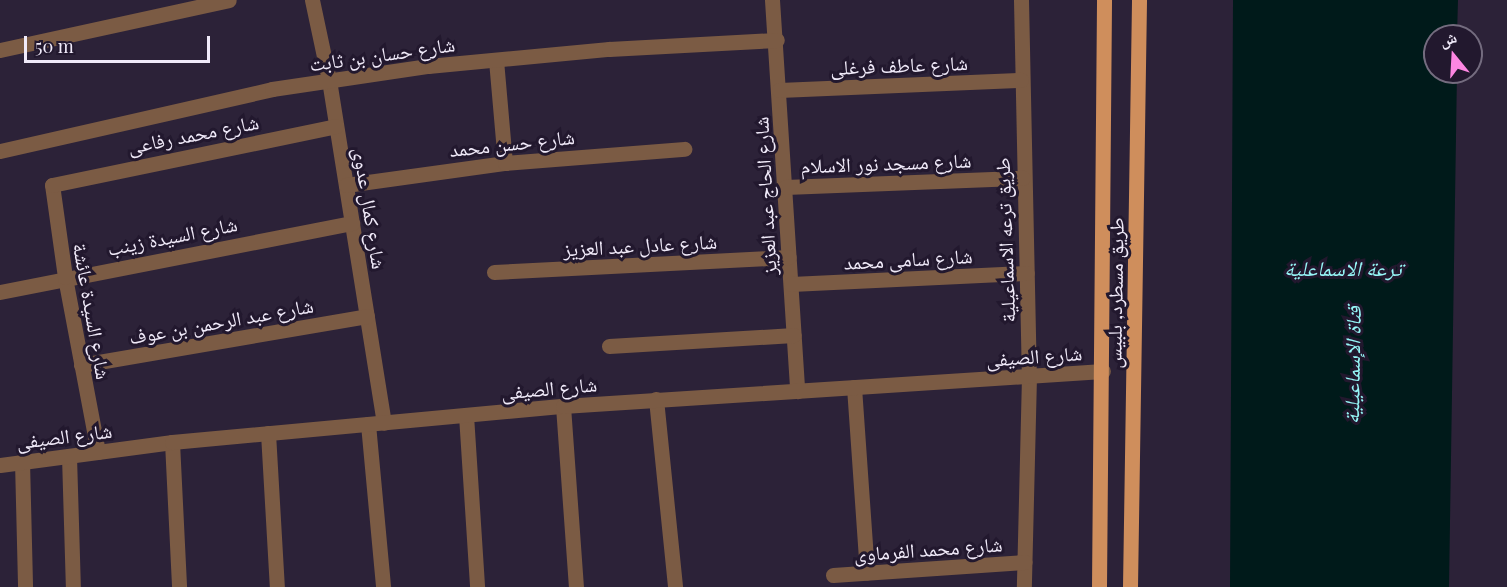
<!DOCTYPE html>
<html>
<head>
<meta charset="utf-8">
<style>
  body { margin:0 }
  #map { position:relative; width:1507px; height:587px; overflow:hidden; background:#2c2238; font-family:"Playfair Display","Noto Naskh Arabic",serif }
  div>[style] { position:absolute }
  .water>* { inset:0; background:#001a1a }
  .street>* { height:15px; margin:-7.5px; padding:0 7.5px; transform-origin:7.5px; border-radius:7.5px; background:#7b5b44 }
  .primary>* { height:15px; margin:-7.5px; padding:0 7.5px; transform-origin:7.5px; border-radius:7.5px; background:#cf8e5c }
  span { translate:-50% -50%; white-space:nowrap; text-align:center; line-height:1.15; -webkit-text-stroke:6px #22182e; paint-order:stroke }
  .street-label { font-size:20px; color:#f0eaf9 }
  .water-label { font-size:21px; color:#96f7f7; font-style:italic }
  .north { position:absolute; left:1423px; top:24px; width:60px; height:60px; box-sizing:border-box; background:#22182e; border:2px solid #746c7f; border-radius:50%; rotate:342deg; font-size:16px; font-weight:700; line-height:24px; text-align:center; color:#f0eaf9 }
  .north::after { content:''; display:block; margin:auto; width:21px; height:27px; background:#fd86e2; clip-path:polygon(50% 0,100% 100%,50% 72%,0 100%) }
  .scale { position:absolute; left:24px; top:36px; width:186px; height:27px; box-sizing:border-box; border:3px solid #f0eaf9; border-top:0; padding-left:8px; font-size:18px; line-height:21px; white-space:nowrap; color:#f0eaf9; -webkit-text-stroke:4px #22182e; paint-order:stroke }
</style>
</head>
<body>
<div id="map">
  <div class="water">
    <i style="clip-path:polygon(1233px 0,1458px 0,1457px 36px,1435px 36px,1435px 72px,1457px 72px,1449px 587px,1230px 587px)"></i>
  </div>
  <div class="street">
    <i style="left:312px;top:0;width:82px;rotate:78deg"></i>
    <i style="left:329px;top:80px;width:347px;rotate:80.9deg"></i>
    <i style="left:772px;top:0;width:392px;rotate:86.3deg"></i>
    <i style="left:1021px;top:0;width:376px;rotate:88.8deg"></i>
    <i style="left:1029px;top:376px;width:211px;rotate:91.4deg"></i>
    <i style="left:0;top:50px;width:234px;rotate:-12.3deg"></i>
    <i style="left:496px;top:60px;width:103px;rotate:85deg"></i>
    <i style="left:779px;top:90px;width:242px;rotate:-2.4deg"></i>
    <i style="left:0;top:151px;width:279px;rotate:-12.8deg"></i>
    <i style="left:272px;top:89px;width:158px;rotate:-8.4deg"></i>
    <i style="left:428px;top:66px;width:182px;rotate:-5.4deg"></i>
    <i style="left:609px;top:49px;width:168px;rotate:-3.1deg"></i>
    <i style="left:346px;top:185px;width:161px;rotate:-7.9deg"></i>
    <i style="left:505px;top:163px;width:180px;rotate:-4.5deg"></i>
    <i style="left:785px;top:187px;width:238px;rotate:-2.2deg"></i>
    <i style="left:494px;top:272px;width:295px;rotate:-2.9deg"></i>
    <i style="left:791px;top:284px;width:236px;rotate:-2.7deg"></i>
    <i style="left:0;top:292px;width:359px;rotate:-11.1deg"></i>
    <i style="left:609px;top:346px;width:185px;rotate:-3.4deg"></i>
    <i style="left:81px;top:365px;width:290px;rotate:-9.7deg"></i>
    <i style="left:854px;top:387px;width:186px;rotate:86deg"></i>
    <i style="left:656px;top:399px;width:189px;rotate:84.2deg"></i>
    <i style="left:563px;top:406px;width:181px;rotate:85.9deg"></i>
    <i style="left:466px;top:415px;width:172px;rotate:86.3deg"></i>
    <i style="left:368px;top:424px;width:164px;rotate:84.7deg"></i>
    <i style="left:268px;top:433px;width:154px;rotate:86.7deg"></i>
    <i style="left:172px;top:442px;width:145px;rotate:87.2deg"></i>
    <i style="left:98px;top:452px;width:178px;rotate:-100.7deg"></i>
    <i style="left:65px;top:277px;width:93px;rotate:-98deg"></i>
    <i style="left:52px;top:185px;width:290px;rotate:-11.7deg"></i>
    <i style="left:69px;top:456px;width:131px;rotate:88.3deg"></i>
    <i style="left:22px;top:461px;width:126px;rotate:88.6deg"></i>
    <i style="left:0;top:465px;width:174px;rotate:-7.6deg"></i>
    <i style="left:172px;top:442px;width:393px;rotate:-5.3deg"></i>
    <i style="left:563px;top:406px;width:541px;rotate:-3.71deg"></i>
    <i style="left:833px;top:575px;width:192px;rotate:-3.9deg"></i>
  </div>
  <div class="primary">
    <i style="left:1099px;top:587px;width:587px;rotate:-89.51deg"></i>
    <i style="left:1130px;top:587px;width:587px;rotate:-89.12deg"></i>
  </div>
  <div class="street-label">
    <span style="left:382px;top:53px;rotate:-8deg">شارع حسان بن ثابت</span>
    <span style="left:899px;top:64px;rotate:-2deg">شارع عاطف فرغلى</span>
    <span style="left:193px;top:133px;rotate:-11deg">شارع محمد رفاعى</span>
    <span style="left:512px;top:142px;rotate:-6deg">شارع حسن محمد</span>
    <span style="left:886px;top:162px;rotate:-2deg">شارع مسجد نور الاسلام</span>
    <span style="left:764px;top:196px;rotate:-93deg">شارع الحاج عبد العزيز</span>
    <span style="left:371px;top:208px;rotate:81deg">شارع كمال عدوى</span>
    <span style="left:172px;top:235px;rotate:-11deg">شارع السيدة زينب</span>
    <span style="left:1004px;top:240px;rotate:-92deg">طريق ترعه الاسماعيلية</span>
    <span style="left:640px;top:244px;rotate:-3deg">شارع عادل عبد العزيز</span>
    <span style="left:908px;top:258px;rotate:-3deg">شارع سامى محمد</span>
    <span style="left:1114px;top:293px;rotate:-89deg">طريق مسطرد, بلبيس</span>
    <span style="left:93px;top:311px;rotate:80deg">شارع السيدة عائشة</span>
    <span style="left:221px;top:320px;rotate:-10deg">شارع عبد الرحمن بن عوف</span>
    <span style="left:1034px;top:355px;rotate:-4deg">شارع الصيفى</span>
    <span style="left:549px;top:387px;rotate:-5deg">شارع الصيفى</span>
    <span style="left:64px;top:435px;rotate:-7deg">شارع الصيفى</span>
    <span style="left:928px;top:548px;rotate:-4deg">شارع محمد الفرماوى</span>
  </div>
  <div class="water-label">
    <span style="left:1343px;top:267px">ترعة الاسماعلية</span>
    <span style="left:1351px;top:365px;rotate:-89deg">قناة الإسماعيلية</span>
  </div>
  <div class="north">ش</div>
  <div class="scale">50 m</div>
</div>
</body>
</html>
